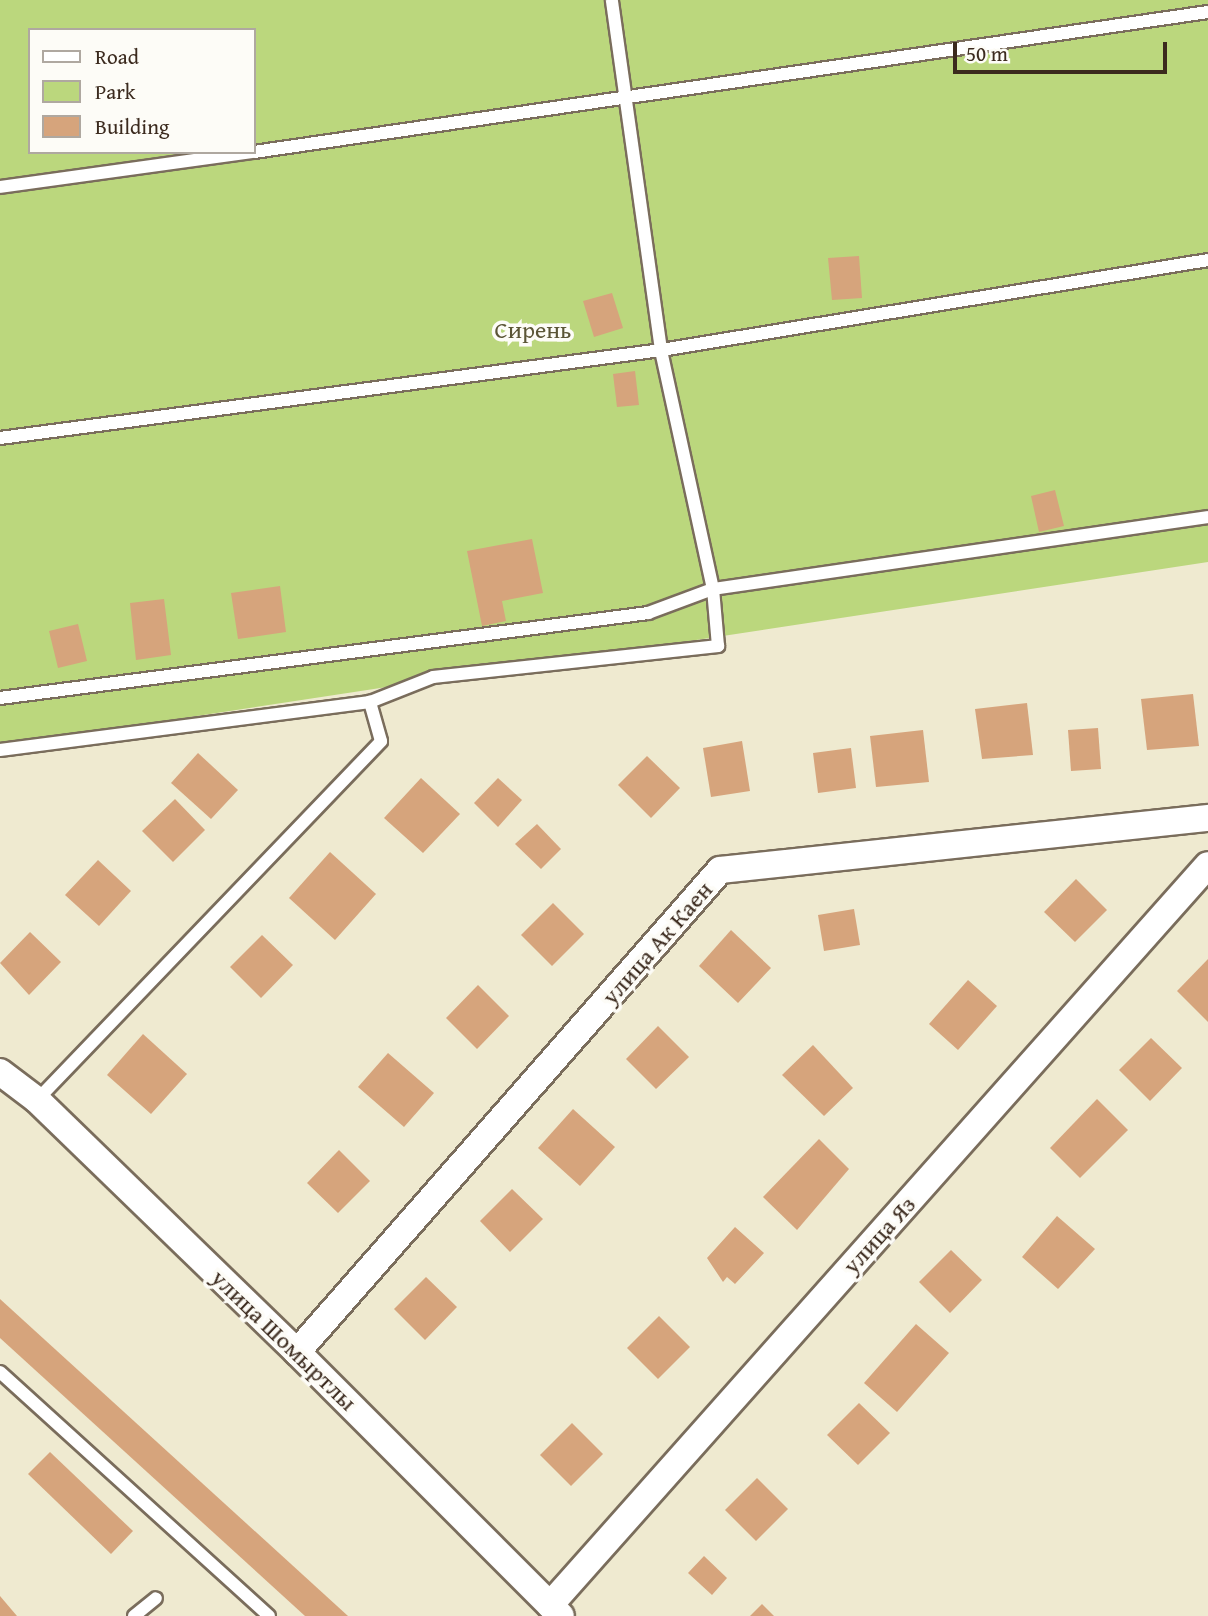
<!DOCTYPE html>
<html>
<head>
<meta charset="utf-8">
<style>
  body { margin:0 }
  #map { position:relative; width:1208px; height:1616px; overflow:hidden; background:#efead0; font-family:"Gentium Book Plus",serif }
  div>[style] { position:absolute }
  .green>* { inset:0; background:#bbd77d }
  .building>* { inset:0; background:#d6a47c }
  .roads { filter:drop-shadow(2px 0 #7a6d5c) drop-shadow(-2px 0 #7a6d5c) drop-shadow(0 2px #7a6d5c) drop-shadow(0 -2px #7a6d5c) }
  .service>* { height:12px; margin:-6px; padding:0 6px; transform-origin:6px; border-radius:6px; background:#fff }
  .minor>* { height:26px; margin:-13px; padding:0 13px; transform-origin:13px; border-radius:13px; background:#fff }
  span { translate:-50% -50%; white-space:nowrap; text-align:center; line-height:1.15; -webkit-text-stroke:7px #fdfcf7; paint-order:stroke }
  .park-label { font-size:24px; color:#5b5536 }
  .street-label { font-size:24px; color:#3b2a1e }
  .legend { position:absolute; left:28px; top:28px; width:228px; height:126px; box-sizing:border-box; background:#fdfcf7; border:2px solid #afa8a0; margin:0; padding:9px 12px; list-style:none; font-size:21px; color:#3b2a1e }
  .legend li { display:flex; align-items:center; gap:14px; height:35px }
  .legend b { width:35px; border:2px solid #afa8a0 }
  .scale { position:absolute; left:953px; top:42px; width:214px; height:32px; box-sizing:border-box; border:4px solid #3b2a1e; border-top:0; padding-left:9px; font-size:21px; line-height:24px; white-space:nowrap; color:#3b2a1e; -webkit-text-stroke:5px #fdfcf7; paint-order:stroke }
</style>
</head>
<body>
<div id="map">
  <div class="green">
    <i style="clip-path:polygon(evenodd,0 0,1208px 0,1208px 562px,0 746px,0 0,30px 30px,254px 30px,254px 152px,30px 152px,30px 30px)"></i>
  </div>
  <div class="building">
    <i style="clip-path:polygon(859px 256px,862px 298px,832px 300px,828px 258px)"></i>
    <i style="clip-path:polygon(612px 293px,623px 328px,594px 337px,583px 301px)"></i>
    <i style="clip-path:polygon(635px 371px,639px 405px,617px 407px,613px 374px)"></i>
    <i style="clip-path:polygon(1055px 490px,1064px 526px,1039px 532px,1031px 496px)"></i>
    <i style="clip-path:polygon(532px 539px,543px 593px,502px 601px,506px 621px,482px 626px,467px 551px)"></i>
    <i style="clip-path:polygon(280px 586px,286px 632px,238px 639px,231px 593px)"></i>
    <i style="clip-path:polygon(164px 599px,171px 655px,136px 660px,130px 603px)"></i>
    <i style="clip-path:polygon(78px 624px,87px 661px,58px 668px,49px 631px)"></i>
    <i style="clip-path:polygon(1193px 694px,1199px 746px,1147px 750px,1141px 699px)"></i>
    <i style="clip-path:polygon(1027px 703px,1033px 755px,982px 759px,975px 709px)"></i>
    <i style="clip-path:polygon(1098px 728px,1101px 769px,1071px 771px,1068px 730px)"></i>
    <i style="clip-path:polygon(923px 730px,929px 782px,876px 787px,870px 736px)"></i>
    <i style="clip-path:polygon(742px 741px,750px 791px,711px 797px,703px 748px)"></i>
    <i style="clip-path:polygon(851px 748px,856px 788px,818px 793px,813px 753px)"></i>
    <i style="clip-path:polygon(198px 753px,238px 790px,211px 819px,171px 783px)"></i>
    <i style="clip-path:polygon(647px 756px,680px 788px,651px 818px,618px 785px)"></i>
    <i style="clip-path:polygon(421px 778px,460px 814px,423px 853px,384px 818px)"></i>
    <i style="clip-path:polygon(498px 778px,522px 800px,498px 827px,474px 803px)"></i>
    <i style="clip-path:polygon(175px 799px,205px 830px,173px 862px,142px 831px)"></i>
    <i style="clip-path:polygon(537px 824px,561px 849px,541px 869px,515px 844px)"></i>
    <i style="clip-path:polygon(330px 852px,376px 894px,335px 940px,289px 898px)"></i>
    <i style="clip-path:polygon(98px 860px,131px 891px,99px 926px,65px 895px)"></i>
    <i style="clip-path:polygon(1076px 879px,1107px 910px,1075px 942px,1044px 912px)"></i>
    <i style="clip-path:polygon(553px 903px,584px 934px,552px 966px,521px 935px)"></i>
    <i style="clip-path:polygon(854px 909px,860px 945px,824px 951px,818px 915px)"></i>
    <i style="clip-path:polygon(731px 930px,771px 968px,738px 1003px,699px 966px)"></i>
    <i style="clip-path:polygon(30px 932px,61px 962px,29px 995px,0 963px)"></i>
    <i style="clip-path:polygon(262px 935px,293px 965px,261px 998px,230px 967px)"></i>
    <i style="clip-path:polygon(1208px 959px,1208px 1022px,1177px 991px)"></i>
    <i style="clip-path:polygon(968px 980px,997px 1006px,958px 1050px,929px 1024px)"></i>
    <i style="clip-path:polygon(478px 985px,509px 1016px,477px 1049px,446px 1018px)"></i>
    <i style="clip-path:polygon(658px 1026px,689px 1057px,656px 1089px,626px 1059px)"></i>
    <i style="clip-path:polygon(143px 1034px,187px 1074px,151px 1114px,107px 1075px)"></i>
    <i style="clip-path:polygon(1151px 1038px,1182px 1068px,1150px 1101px,1119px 1070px)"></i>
    <i style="clip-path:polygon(813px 1045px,853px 1088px,824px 1116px,782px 1075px)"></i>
    <i style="clip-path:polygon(388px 1053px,434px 1093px,404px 1127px,358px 1087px)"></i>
    <i style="clip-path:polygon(1097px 1099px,1128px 1130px,1080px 1178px,1050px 1148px)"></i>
    <i style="clip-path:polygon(573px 1109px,615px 1147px,580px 1186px,538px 1148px)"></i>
    <i style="clip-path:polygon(819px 1139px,849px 1169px,797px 1230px,763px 1197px)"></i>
    <i style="clip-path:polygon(339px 1150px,370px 1181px,338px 1213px,307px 1183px)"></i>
    <i style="clip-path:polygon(512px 1189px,543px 1219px,510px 1252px,480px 1221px)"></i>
    <i style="clip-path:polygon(1057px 1216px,1095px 1249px,1058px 1289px,1022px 1257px)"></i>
    <i style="clip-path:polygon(735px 1227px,764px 1253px,735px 1284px,727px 1277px,723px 1282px,707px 1258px)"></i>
    <i style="clip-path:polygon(951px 1250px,982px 1280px,950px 1313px,919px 1282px)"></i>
    <i style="clip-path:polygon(426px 1277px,457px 1307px,425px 1340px,394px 1309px)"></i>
    <i style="clip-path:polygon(0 1299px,348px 1616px,305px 1616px,0 1338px)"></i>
    <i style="clip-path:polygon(659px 1316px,690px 1347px,658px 1379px,627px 1348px)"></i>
    <i style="clip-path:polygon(916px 1324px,949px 1353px,897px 1412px,864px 1383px)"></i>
    <i style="clip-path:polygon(859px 1403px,890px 1433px,858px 1465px,827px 1435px)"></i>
    <i style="clip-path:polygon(572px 1423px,603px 1454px,571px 1486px,540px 1455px)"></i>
    <i style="clip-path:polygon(50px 1452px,133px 1531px,111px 1554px,28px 1474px)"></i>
    <i style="clip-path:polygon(757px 1478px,788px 1509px,756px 1541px,725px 1510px)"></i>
    <i style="clip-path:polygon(704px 1556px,727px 1578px,712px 1595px,688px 1573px)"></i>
    <i style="clip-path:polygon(0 1596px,17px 1616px,0 1616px)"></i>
    <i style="clip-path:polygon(762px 1604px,774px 1616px,750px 1616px)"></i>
  </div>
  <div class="roads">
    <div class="service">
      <i style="left:254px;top:152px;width:964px;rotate:-8.35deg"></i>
      <i style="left:0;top:187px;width:254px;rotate:-7.9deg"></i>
      <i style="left:0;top:438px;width:667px;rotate:-7.58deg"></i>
      <i style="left:661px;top:350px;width:554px;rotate:-9.34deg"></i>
      <i style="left:0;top:698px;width:654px;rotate:-7.47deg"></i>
      <i style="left:648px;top:613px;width:69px;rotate:-20.3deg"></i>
      <i style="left:713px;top:589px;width:500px;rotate:-8.28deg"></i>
      <i style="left:0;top:750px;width:373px;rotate:-7.4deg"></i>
      <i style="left:37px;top:1100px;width:497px;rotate:-46.2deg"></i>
      <i style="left:381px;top:741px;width:41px;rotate:-105.8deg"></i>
      <i style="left:370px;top:702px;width:68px;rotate:-21.6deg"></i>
      <i style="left:433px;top:677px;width:287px;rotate:-6.2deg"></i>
      <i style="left:718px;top:646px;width:57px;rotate:-95deg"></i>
      <i style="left:713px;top:589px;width:245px;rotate:-102.3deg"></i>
      <i style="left:661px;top:350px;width:353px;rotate:-98deg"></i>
      <i style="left:0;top:1372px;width:363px;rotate:42.2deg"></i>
      <i style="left:134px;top:1616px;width:28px;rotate:-39deg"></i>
    </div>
    <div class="minor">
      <i style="left:0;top:1072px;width:46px;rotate:37.1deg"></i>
      <i style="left:37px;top:1100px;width:362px;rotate:44.1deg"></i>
      <i style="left:297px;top:1352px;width:373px;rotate:45deg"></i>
      <i style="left:297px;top:1352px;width:641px;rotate:-48.73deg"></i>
      <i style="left:720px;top:870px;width:491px;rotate:-6.1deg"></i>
      <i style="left:550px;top:1605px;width:990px;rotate:-48.36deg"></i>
    </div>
  </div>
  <div class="park-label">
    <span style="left:533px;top:330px">Сирень</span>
  </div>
  <div class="street-label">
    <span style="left:657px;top:943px;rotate:-49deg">улица Ак Каен</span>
    <span style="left:879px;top:1235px;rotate:-48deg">улица Яз</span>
    <span style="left:284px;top:1340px;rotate:44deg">улица Шомыртлы</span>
  </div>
  <ul class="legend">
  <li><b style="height:9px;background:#fff"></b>Road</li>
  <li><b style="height:19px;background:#bbd77d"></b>Park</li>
  <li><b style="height:19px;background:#d6a47c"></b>Building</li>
  </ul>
  <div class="scale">50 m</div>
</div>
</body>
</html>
